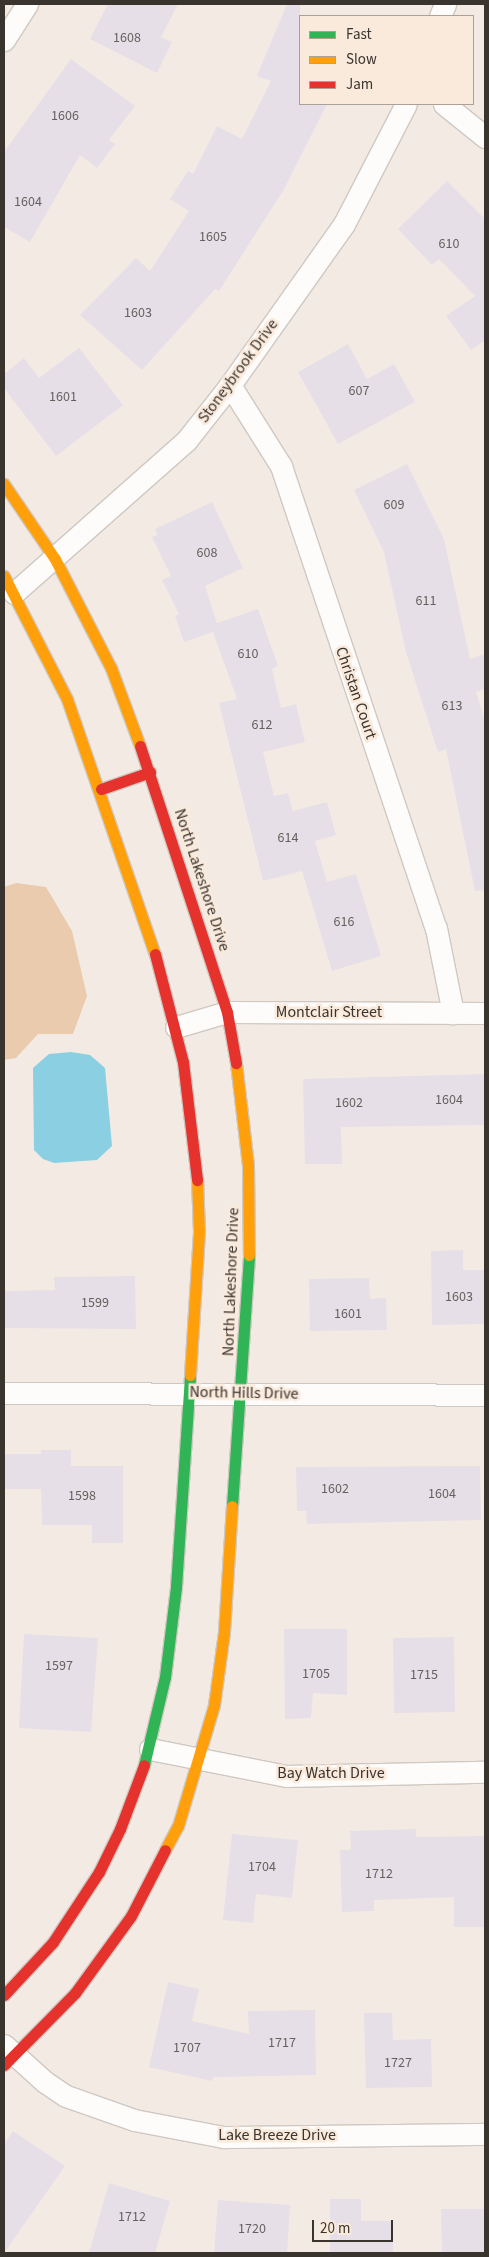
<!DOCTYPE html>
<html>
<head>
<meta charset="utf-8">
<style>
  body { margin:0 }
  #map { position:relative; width:489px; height:2257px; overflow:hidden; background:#f3ebe3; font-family:"Source Sans 3",sans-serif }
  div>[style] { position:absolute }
  .green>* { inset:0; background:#eacbae }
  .water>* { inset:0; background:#8acfe2 }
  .building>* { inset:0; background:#e6dfe7 }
  .roads { filter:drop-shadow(1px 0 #cfc8c2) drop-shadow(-1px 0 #cfc8c2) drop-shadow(0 1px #cfc8c2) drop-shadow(0 -1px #cfc8c2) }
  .street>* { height:21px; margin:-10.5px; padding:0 10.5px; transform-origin:10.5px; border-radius:10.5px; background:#fdfcfb }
  .fast>* { height:11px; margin:-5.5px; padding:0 5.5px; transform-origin:5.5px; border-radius:5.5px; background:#30b455 }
  .slow>* { height:11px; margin:-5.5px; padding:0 5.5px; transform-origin:5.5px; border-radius:5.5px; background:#ff9f0a }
  .jam>* { height:11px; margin:-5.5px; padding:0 5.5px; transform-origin:5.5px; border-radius:5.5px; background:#e5322d }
  span { translate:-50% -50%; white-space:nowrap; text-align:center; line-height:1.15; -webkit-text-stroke:5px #faeadc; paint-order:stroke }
  .number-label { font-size:14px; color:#655f5d }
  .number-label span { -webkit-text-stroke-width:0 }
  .street-label { font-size:16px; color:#3a342f }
  .frame { position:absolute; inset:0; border:5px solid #3a342f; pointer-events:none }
  .legend { position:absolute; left:299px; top:15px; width:175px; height:90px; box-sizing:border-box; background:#faeadc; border:1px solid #ada197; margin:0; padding:6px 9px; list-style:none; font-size:15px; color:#3a342f }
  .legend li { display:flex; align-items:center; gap:10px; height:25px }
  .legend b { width:25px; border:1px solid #ada197 }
  .scale { position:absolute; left:312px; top:2220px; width:81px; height:22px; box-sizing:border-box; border:2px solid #3a342f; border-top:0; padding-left:6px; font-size:15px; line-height:18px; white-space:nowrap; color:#3a342f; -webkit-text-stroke:4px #faeadc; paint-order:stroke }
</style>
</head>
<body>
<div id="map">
  <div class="green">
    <i style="clip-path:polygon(16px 883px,46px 887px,72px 931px,87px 996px,73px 1034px,38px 1034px,16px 1058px,4px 1060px,4px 887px)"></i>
  </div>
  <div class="water">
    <i style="clip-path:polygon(71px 1052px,90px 1055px,105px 1068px,112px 1146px,97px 1160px,54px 1163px,43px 1159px,34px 1150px,33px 1068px,49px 1054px)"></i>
  </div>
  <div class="building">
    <i style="clip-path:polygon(108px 4px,178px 4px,161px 37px,172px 42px,157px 73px,90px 39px)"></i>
    <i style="clip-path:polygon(287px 4px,300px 4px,300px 104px,327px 104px,283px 191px,219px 291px,215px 289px,142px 370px,80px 315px,136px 258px,150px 271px,189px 211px,170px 199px,188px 171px,193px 174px,217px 126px,242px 139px,271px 81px,257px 76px)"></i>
    <i style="clip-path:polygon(71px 59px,135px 106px,109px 140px,115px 144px,97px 168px,80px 155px,30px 242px,4px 227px,4px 152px)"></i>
    <i style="clip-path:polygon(447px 181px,485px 219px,485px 340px,471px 350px,446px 316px,475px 296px,439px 259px,432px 265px,398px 229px)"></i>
    <i style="clip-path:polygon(348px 344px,367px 379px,394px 364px,415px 402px,338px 444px,298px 372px)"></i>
    <i style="clip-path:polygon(79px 348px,123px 405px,56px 456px,4px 388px,4px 374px,24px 358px,39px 378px)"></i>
    <i style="clip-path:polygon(407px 464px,444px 539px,470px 659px,485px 654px,485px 689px,476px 692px,485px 721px,485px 890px,475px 891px,446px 749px,438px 752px,406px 652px,384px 552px,354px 490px)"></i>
    <i style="clip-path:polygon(212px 502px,243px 568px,205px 586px,217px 623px,258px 609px,278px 666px,272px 669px,281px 708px,296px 704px,305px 742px,263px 752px,274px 796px,288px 793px,293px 811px,327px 802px,336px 835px,315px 841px,327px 882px,356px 874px,381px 956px,332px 971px,302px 871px,263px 881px,219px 703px,237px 699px,213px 632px,184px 642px,175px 616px,179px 614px,162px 580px,171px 576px,152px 537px,158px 535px,155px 529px)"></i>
    <i style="clip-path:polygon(485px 1074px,485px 1125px,341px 1127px,342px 1164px,305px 1164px,303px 1079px)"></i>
    <i style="clip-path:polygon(463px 1250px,463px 1270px,485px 1270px,485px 1324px,432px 1325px,431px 1251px)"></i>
    <i style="clip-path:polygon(135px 1276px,136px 1329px,4px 1328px,4px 1291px,55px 1290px,54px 1277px)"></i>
    <i style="clip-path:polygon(369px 1278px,370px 1299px,386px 1298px,387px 1330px,310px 1331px,309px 1279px)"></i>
    <i style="clip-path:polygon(41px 1450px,71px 1450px,71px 1466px,123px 1466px,123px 1543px,92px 1543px,92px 1525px,42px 1525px,41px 1489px,4px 1489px,4px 1454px,41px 1454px)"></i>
    <i style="clip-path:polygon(480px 1466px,481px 1520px,307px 1524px,306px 1511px,297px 1511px,296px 1467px)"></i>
    <i style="clip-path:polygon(284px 1629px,347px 1629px,347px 1695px,313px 1693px,311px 1718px,285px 1719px)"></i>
    <i style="clip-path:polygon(24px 1634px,98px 1638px,91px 1732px,19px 1728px)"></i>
    <i style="clip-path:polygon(454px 1637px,455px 1712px,394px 1713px,393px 1638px)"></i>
    <i style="clip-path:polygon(416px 1829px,416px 1837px,485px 1836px,485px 1927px,454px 1927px,454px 1897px,374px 1900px,374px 1911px,342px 1912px,340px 1850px,351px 1850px,350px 1831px)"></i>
    <i style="clip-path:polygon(232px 1834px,298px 1840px,292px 1898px,256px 1894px,253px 1923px,223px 1920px)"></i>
    <i style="clip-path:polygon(168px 1982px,199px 1989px,192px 2021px,249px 2034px,248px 2011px,315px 2010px,316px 2075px,213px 2077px,212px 2081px,149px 2067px)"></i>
    <i style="clip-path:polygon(364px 2013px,392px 2013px,393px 2040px,431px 2039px,432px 2087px,366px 2088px)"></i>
    <i style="clip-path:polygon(13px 2131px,65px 2166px,4px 2253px,4px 2144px)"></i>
    <i style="clip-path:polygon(109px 2183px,170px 2201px,155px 2253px,89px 2253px)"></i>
    <i style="clip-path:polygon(330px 2199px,361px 2199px,361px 2221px,393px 2221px,393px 2253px,330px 2253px)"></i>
    <i style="clip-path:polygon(218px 2200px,290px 2205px,287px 2253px,214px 2253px)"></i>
    <i style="clip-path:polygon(441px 2209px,485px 2209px,485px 2253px,442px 2253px)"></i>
  </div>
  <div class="roads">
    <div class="street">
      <i style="left:440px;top:16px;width:13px;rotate:-67deg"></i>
      <i style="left:4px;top:40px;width:43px;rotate:-57.4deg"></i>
      <i style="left:444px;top:104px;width:53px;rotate:38.8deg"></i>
      <i style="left:230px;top:385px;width:96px;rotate:57.8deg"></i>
      <i style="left:281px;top:466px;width:487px;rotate:71.5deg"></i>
      <i style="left:436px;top:928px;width:87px;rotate:78.7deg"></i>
      <i style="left:14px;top:593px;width:230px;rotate:-41.5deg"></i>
      <i style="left:186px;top:441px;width:71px;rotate:-51.8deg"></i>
      <i style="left:230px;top:385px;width:197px;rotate:-54.7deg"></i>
      <i style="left:344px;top:224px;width:135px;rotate:-62.7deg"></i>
      <i style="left:176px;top:1027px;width:53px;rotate:-16.4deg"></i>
      <i style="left:227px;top:1012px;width:258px;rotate:0.2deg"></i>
      <i style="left:4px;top:1393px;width:481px;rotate:0.2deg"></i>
      <i style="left:150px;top:1749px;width:139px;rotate:11.2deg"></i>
      <i style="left:286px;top:1776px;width:199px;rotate:-1.2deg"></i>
      <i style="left:4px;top:2045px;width:55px;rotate:42.1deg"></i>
      <i style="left:45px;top:2082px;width:25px;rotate:34deg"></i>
      <i style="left:66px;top:2096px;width:72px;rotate:19.4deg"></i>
      <i style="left:134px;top:2120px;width:91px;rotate:10.8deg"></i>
      <i style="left:223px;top:2137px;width:262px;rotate:-0.7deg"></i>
    </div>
    <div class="fast">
      <i style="left:232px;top:1506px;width:252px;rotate:-86.1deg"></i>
      <i style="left:144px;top:1765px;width:90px;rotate:-76.6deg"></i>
      <i style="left:165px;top:1677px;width:91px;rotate:-83deg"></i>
      <i style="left:176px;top:1587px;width:212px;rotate:-86.2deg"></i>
    </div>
    <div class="slow">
      <i style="left:4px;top:484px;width:91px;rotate:55.8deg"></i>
      <i style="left:55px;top:559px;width:123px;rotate:62.8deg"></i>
      <i style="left:111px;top:668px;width:83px;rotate:69.6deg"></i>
      <i style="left:4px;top:576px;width:138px;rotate:62.9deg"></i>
      <i style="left:67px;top:699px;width:270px;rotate:71deg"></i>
      <i style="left:236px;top:1063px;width:103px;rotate:83.3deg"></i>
      <i style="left:248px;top:1165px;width:90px;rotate:89.4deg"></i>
      <i style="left:190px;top:1375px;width:144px;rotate:-86.4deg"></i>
      <i style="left:199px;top:1231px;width:51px;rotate:-92.2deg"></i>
      <i style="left:165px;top:1850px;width:27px;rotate:-62deg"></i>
      <i style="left:178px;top:1826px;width:126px;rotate:-73.4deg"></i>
      <i style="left:214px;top:1705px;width:74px;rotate:-82.2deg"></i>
      <i style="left:224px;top:1632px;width:126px;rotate:-86.4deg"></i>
    </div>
    <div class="jam">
      <i style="left:140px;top:746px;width:280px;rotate:71.9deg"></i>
      <i style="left:227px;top:1012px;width:52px;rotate:80deg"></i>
      <i style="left:101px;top:789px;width:52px;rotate:-19.1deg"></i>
      <i style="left:155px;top:954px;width:112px;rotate:75.5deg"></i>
      <i style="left:183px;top:1062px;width:119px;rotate:83.2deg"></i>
      <i style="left:4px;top:1995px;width:72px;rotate:-47.2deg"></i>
      <i style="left:53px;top:1942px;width:84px;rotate:-56.7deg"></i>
      <i style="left:99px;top:1872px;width:48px;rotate:-64deg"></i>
      <i style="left:120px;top:1829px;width:68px;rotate:-69.4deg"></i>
      <i style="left:4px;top:2065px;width:101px;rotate:-45.4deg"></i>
      <i style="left:75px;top:1993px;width:95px;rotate:-54deg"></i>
      <i style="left:131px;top:1916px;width:74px;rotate:-62.7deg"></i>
    </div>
  </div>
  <div class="number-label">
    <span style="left:127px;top:38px">1608</span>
    <span style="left:65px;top:116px">1606</span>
    <span style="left:28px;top:202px">1604</span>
    <span style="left:213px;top:237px">1605</span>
    <span style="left:449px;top:244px">610</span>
    <span style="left:138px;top:313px">1603</span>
    <span style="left:359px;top:391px">607</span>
    <span style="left:63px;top:397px">1601</span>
    <span style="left:394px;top:505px">609</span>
    <span style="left:207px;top:553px">608</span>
    <span style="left:426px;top:601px">611</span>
    <span style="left:248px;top:654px">610</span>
    <span style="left:452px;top:706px">613</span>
    <span style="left:262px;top:725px">612</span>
    <span style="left:288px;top:838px">614</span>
    <span style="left:344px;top:922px">616</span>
    <span style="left:449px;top:1100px">1604</span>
    <span style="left:349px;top:1103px">1602</span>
    <span style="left:459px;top:1297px">1603</span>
    <span style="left:95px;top:1303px">1599</span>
    <span style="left:348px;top:1314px">1601</span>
    <span style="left:335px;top:1489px">1602</span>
    <span style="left:442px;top:1494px">1604</span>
    <span style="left:82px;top:1496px">1598</span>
    <span style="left:59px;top:1666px">1597</span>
    <span style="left:316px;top:1674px">1705</span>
    <span style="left:424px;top:1675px">1715</span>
    <span style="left:262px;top:1867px">1704</span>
    <span style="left:379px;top:1874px">1712</span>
    <span style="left:282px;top:2043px">1717</span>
    <span style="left:187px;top:2048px">1707</span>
    <span style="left:398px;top:2063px">1727</span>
    <span style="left:132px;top:2217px">1712</span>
    <span style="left:252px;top:2229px">1720</span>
  </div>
  <div class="street-label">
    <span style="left:238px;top:371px;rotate:-54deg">Stoneybrook Drive</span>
    <span style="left:356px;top:693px;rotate:71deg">Christan Court</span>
    <span style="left:202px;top:880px;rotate:72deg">North Lakeshore Drive</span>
    <span style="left:329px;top:1012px">Montclair Street</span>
    <span style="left:231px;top:1282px;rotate:-88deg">North Lakeshore Drive</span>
    <span style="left:244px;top:1393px;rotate:1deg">North Hills Drive</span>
    <span style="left:331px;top:1773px">Bay Watch Drive</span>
    <span style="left:277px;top:2135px">Lake Breeze Drive</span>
  </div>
  <div class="frame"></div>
  <ul class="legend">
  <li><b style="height:6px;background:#30b455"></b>Fast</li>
  <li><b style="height:6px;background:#ff9f0a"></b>Slow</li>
  <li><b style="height:6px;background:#e5322d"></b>Jam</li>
  </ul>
  <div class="scale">20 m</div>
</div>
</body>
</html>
